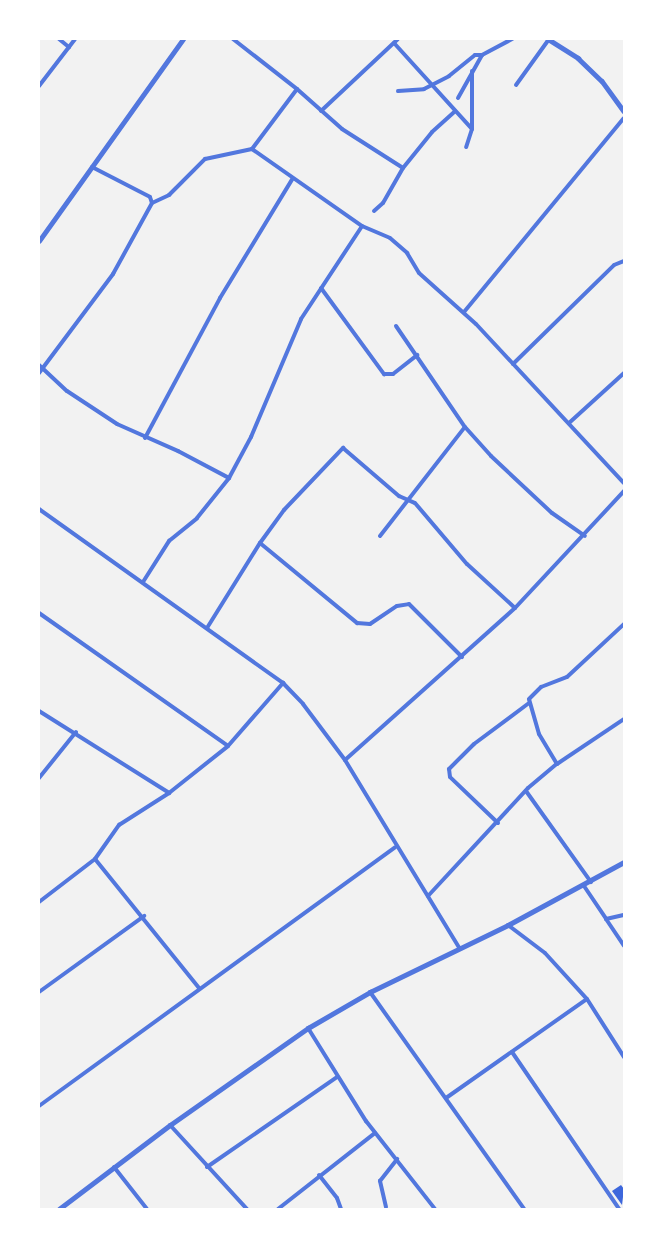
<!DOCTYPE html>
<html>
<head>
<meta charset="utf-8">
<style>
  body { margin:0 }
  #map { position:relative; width:663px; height:1248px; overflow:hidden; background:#f2f2f2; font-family:"Source Sans 3",sans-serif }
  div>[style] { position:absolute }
  .building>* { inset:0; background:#3d67dc }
  .minor>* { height:4px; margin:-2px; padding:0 2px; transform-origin:2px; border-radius:2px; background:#5277de }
  .tertiary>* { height:4.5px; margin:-2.25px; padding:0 2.25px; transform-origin:2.25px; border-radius:2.25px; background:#5277de }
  span { translate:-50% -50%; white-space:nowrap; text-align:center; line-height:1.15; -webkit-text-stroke:5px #fff; paint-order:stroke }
  .frame { position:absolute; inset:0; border:40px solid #fff; pointer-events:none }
</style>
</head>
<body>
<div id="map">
  <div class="building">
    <i style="clip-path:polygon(621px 1185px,624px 1189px,622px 1205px,612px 1191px)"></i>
  </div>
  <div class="minor">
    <i style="left:59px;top:39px;width:13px;rotate:39deg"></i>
    <i style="left:233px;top:39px;width:81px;rotate:38deg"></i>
    <i style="left:297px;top:89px;width:60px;rotate:41.6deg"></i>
    <i style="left:342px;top:129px;width:72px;rotate:32.6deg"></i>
    <i style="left:394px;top:43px;width:116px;rotate:47.8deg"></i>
    <i style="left:472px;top:129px;width:19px;rotate:108deg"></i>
    <i style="left:516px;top:85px;width:57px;rotate:-54.3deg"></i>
    <i style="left:39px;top:86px;width:59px;rotate:-52.5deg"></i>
    <i style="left:398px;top:91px;width:26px;rotate:-4deg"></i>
    <i style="left:424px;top:89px;width:28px;rotate:-27deg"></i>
    <i style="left:449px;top:76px;width:33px;rotate:-39deg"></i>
    <i style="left:475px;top:55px;width:7px"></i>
    <i style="left:458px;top:98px;width:49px;rotate:-60.8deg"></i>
    <i style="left:482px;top:55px;width:34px;rotate:-28deg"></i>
    <i style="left:321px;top:111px;width:105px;rotate:-43.1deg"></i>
    <i style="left:472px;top:129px;width:58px;rotate:-90deg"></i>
    <i style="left:252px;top:149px;width:75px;rotate:-53.1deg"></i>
    <i style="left:92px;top:167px;width:65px;rotate:27.3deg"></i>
    <i style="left:150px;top:197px;width:6px;rotate:72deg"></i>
    <i style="left:374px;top:211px;width:12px;rotate:-42deg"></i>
    <i style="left:383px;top:203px;width:40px;rotate:-60.3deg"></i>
    <i style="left:403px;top:168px;width:46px;rotate:-51.1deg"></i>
    <i style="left:432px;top:132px;width:31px;rotate:-42deg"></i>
    <i style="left:321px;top:288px;width:107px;rotate:53.8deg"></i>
    <i style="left:384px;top:374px;width:9px"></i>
    <i style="left:393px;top:374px;width:31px;rotate:-38deg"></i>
    <i style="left:464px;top:312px;width:251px;rotate:-50.5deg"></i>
    <i style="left:396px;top:326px;width:122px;rotate:55.7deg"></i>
    <i style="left:465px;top:427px;width:39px;rotate:48deg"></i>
    <i style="left:491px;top:456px;width:83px;rotate:43.1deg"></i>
    <i style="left:552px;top:513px;width:40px;rotate:34.9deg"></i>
    <i style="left:513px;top:364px;width:141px;rotate:-44.4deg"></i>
    <i style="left:614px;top:265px;width:11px;rotate:-22deg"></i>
    <i style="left:39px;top:365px;width:38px;rotate:43deg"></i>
    <i style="left:67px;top:391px;width:60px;rotate:33.4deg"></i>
    <i style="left:117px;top:424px;width:67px;rotate:23.9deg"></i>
    <i style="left:178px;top:451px;width:58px;rotate:27.9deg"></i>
    <i style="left:39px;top:373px;width:124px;rotate:-53.2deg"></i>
    <i style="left:113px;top:274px;width:81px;rotate:-61.2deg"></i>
    <i style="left:152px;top:203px;width:19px;rotate:-25deg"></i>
    <i style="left:169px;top:195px;width:51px;rotate:-45deg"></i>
    <i style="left:205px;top:159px;width:48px;rotate:-12deg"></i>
    <i style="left:252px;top:149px;width:134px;rotate:35deg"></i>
    <i style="left:362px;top:226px;width:30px;rotate:23deg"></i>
    <i style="left:390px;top:238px;width:23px;rotate:41deg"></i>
    <i style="left:407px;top:253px;width:23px;rotate:59deg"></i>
    <i style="left:419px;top:273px;width:76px;rotate:41.8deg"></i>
    <i style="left:476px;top:324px;width:217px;rotate:47.1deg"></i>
    <i style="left:569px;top:423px;width:74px;rotate:-42.3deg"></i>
    <i style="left:145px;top:438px;width:159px;rotate:-61.8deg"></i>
    <i style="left:220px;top:298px;width:140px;rotate:-58.7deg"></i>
    <i style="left:39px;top:509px;width:300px;rotate:35.5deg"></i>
    <i style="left:283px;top:683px;width:29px;rotate:46deg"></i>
    <i style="left:303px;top:704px;width:70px;rotate:53.1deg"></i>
    <i style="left:345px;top:760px;width:221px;rotate:58.7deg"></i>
    <i style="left:380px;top:536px;width:138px;rotate:-52.1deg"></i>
    <i style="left:260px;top:543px;width:126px;rotate:39.5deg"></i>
    <i style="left:357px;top:623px;width:13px;rotate:4deg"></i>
    <i style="left:370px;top:624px;width:32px;rotate:-34deg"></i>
    <i style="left:397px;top:606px;width:12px;rotate:-9deg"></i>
    <i style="left:409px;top:604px;width:75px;rotate:45deg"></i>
    <i style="left:143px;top:582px;width:49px;rotate:-57.6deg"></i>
    <i style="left:169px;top:541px;width:36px;rotate:-39deg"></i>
    <i style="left:197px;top:518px;width:51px;rotate:-51.3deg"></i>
    <i style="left:229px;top:478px;width:47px;rotate:-61.8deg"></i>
    <i style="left:251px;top:437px;width:128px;rotate:-67deg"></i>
    <i style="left:301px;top:319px;width:111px;rotate:-56.7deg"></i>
    <i style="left:39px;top:613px;width:231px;rotate:35.1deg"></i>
    <i style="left:207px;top:628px;width:100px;rotate:-58.1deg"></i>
    <i style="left:260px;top:543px;width:41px;rotate:-54deg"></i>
    <i style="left:284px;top:510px;width:86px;rotate:-46.4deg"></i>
    <i style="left:343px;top:448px;width:74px;rotate:40.6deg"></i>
    <i style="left:399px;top:496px;width:17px;rotate:24deg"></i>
    <i style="left:415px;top:503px;width:80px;rotate:49.6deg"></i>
    <i style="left:467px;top:564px;width:65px;rotate:42.5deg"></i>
    <i style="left:39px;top:711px;width:154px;rotate:32.2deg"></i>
    <i style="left:345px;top:760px;width:228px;rotate:-41.8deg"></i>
    <i style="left:515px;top:608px;width:160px;rotate:-47deg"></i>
    <i style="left:557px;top:764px;width:35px;rotate:-121deg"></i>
    <i style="left:539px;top:734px;width:36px;rotate:-106deg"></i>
    <i style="left:529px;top:699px;width:17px;rotate:-45deg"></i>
    <i style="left:541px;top:687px;width:28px;rotate:-21deg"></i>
    <i style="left:567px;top:677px;width:78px;rotate:-42.9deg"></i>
    <i style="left:39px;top:778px;width:59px;rotate:-51.2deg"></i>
    <i style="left:526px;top:791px;width:112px;rotate:54.5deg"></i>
    <i style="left:498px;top:823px;width:66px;rotate:-136.2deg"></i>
    <i style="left:450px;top:777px;width:8px;rotate:-97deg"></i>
    <i style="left:449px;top:769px;width:35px;rotate:-45deg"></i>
    <i style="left:474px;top:744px;width:69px;rotate:-36.7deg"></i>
    <i style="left:95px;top:859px;width:166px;rotate:51.1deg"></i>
    <i style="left:584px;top:886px;width:40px;rotate:56deg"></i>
    <i style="left:606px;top:919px;width:18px;rotate:-13deg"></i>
    <i style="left:428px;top:896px;width:147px;rotate:-47.2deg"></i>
    <i style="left:528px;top:788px;width:38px;rotate:-40deg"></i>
    <i style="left:557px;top:764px;width:81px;rotate:-33.9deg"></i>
    <i style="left:39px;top:902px;width:71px;rotate:-37.5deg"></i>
    <i style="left:95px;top:859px;width:42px;rotate:-54.8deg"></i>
    <i style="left:119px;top:825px;width:59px;rotate:-32.6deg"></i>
    <i style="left:169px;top:793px;width:75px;rotate:-38.5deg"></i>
    <i style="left:228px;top:746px;width:84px;rotate:-48.9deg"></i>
    <i style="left:606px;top:919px;width:32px;rotate:56deg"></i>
    <i style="left:508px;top:925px;width:46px;rotate:37.1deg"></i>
    <i style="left:545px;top:953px;width:62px;rotate:47.6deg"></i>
    <i style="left:587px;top:999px;width:69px;rotate:57.5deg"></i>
    <i style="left:39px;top:992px;width:130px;rotate:-35.9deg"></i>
    <i style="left:370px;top:992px;width:266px;rotate:54.6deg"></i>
    <i style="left:308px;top:1028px;width:110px;rotate:58.1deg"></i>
    <i style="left:366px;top:1121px;width:112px;rotate:51.9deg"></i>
    <i style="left:512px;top:1052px;width:190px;rotate:55.7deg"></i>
    <i style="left:446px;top:1098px;width:172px;rotate:-35.1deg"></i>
    <i style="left:39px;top:1106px;width:440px;rotate:-36deg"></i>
    <i style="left:170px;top:1125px;width:114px;rotate:47.5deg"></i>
    <i style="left:114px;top:1167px;width:53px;rotate:51.8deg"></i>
    <i style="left:207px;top:1167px;width:158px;rotate:-34.7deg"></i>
    <i style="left:319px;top:1175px;width:29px;rotate:52deg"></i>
    <i style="left:337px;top:1198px;width:12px;rotate:70deg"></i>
    <i style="left:386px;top:1207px;width:27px;rotate:-103deg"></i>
    <i style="left:380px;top:1181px;width:28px;rotate:-52deg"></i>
    <i style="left:278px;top:1209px;width:123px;rotate:-38.1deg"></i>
  </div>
  <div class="tertiary">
    <i style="left:548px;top:39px;width:36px;rotate:32deg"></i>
    <i style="left:578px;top:58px;width:33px;rotate:44deg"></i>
    <i style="left:602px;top:81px;width:37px;rotate:54deg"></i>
    <i style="left:39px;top:241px;width:248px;rotate:-54.5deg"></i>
    <i style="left:59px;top:1209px;width:139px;rotate:-37.1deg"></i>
    <i style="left:170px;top:1125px;width:169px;rotate:-35.1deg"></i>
    <i style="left:308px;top:1028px;width:72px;rotate:-30.1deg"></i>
    <i style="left:370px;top:992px;width:153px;rotate:-25.9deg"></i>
    <i style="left:508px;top:925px;width:132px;rotate:-28.5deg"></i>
  </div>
  <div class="frame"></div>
</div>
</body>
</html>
